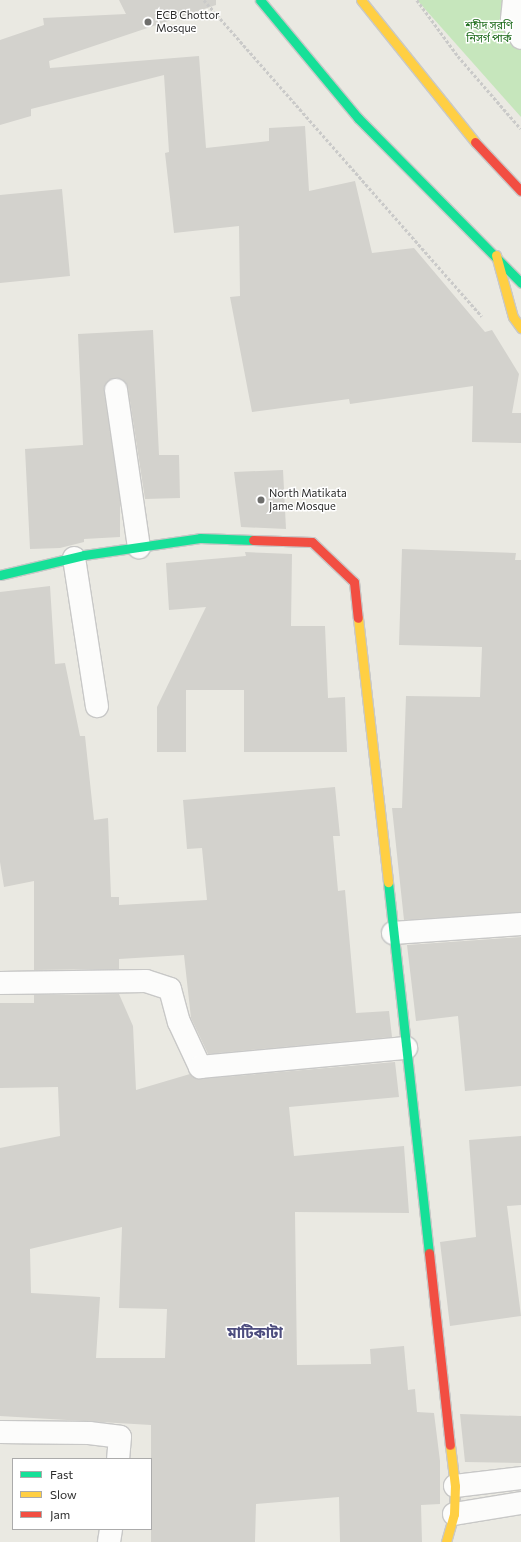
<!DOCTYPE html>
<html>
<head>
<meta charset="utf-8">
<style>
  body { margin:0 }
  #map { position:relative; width:521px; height:1542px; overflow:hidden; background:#eae9e2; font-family:Commissioner,"Noto Sans Bengali",sans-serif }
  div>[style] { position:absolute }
  .green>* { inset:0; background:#c6e6bc }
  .building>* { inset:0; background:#d3d2cd }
  .path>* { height:2.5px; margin-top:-1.25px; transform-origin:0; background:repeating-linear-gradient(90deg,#cacac9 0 3px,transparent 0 5px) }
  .roads { filter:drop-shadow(1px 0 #c8c8c7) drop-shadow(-1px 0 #c8c8c7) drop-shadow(0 1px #c8c8c7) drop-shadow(0 -1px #c8c8c7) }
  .street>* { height:22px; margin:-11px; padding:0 11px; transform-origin:11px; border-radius:11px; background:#fcfcfb }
  .fast>* { height:9px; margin:-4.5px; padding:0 4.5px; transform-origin:4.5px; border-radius:4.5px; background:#16e098 }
  .slow>* { height:9px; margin:-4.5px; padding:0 4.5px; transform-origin:4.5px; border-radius:4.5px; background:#ffcf43 }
  .jam>* { height:9px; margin:-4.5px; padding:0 4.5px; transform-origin:4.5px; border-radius:4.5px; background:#f24e42 }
  .dots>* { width:11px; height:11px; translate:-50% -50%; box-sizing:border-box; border:2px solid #fff; border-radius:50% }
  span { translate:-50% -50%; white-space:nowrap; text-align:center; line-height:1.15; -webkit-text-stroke:3px #fff; paint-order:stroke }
  .poi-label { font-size:11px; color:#2c2c2c }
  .left { translate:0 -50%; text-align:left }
  .park-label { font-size:11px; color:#1d6b1b }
  .district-label { font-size:15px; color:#4c4c7e; font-weight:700 }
  .legend { position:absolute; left:12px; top:1458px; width:140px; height:72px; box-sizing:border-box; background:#fff; border:1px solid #ababab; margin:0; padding:5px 7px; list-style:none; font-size:12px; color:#2c2c2c }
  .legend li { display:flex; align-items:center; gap:8px; height:20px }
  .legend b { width:20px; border:1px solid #ababab }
</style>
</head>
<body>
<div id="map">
  <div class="green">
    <i style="clip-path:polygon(417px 0,521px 0,521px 117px)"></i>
  </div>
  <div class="building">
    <i style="clip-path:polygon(119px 0,216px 0,216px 5px,49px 61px,50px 68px,199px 56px,206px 148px,269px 141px,269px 128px,305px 126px,309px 191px,355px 181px,372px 253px,414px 248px,485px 332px,492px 330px,519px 374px,512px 413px,521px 413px,521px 443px,472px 442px,473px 386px,350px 404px,349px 399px,252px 412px,230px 297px,240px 296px,239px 226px,174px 233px,165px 153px,169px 152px,164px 75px,31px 109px,31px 116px,0 125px,0 40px,44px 25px,43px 18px,126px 14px)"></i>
    <i style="clip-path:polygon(62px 189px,70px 276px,0 283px,0 195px)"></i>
    <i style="clip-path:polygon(153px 330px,159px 455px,179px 455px,180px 498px,145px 499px,128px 388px,121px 379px,114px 378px,105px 385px,104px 392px,120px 500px,120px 537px,84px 539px,84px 542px,60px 548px,30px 549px,25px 449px,83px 445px,78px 334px)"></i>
    <i style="clip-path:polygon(283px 470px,286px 529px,241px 527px,234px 472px)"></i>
    <i style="clip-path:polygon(402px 549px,516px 553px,515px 560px,521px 560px,521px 912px,404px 920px,392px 808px,402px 808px,406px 696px,480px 697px,482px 647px,399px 645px)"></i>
    <i style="clip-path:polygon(245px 552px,292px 554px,291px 626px,325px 626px,328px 698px,345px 697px,347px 752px,244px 752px,244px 690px,186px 690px,186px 752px,157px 752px,157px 707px,206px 607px,169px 610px,166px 563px,246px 556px)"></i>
    <i style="clip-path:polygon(50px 586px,55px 664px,65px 663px,80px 736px,85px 736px,94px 820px,108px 818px,111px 897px,119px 897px,119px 905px,207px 900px,202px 848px,187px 849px,183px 800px,335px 787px,340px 836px,333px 836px,338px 891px,345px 890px,356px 1013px,389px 1011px,392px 1037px,208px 1054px,191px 1018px,184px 955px,119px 959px,119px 969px,34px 970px,34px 881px,4px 887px,0 862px,0 592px)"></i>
    <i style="clip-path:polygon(521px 937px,521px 1086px,465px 1091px,458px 1016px,416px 1021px,407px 945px)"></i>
    <i style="clip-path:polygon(evenodd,119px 994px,133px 1026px,136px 1090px,190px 1074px,201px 1079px,395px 1062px,399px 1097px,289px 1107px,294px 1156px,404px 1146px,409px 1213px,295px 1212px,297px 1365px,371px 1364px,370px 1349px,404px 1346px,408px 1390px,415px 1389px,417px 1412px,434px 1413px,440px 1461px,440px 1504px,421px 1505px,422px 1542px,340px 1542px,339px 1497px,256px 1504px,255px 1542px,151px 1542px,151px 1425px,0 1416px,0 1148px,60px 1136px,58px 1087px,0 1088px,0 1003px,34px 1003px,34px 995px,119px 994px,122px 1227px,119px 1308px,167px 1309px,165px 1358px,96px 1358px,100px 1297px,31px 1293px,30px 1249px,122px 1227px)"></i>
    <i style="clip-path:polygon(521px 1136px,521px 1205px,507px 1206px,521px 1316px,450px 1326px,440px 1242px,476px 1237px,469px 1140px)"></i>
    <i style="clip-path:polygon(460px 1414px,521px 1416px,521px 1463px,465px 1462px)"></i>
  </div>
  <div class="path">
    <i style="left:204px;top:0;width:421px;rotate:48.7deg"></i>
    <i style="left:417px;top:0;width:69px;rotate:53.8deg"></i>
    <i style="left:458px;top:56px;width:96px;rotate:49.2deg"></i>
  </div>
  <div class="roads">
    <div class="street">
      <i style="left:514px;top:0;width:20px;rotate:96deg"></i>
      <i style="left:512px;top:20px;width:20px;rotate:63deg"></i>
      <i style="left:116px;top:390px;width:159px;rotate:81.7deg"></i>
      <i style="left:74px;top:558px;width:150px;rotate:81.2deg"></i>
      <i style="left:393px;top:933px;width:128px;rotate:-4deg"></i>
      <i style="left:0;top:983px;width:146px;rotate:-0.8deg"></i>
      <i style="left:146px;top:981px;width:25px;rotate:18deg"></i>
      <i style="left:170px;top:989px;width:34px;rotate:75deg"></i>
      <i style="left:179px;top:1022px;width:50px;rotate:65deg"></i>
      <i style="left:200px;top:1067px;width:207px;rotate:-5.3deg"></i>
      <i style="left:0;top:1432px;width:89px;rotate:0.6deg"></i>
      <i style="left:89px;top:1433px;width:31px;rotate:7deg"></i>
      <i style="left:120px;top:1437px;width:22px;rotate:95deg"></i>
      <i style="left:455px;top:1486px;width:66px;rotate:-6.9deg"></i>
      <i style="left:454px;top:1514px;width:68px;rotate:-9.3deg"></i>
      <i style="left:109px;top:1542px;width:13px;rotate:-81deg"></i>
    </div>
    <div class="fast">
      <i style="left:260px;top:0;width:153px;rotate:50.3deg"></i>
      <i style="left:358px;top:118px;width:232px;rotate:45.3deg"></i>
      <i style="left:0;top:575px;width:86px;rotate:-13.4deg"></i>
      <i style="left:84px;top:555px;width:117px;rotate:-8.3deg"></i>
      <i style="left:200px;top:538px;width:53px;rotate:2.2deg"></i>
      <i style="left:388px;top:882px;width:373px;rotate:83.7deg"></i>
    </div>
    <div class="slow">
      <i style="left:361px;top:0;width:182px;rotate:51.2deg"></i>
      <i style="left:496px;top:255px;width:64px;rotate:74.7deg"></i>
      <i style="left:513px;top:317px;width:14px;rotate:54deg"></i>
      <i style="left:358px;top:618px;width:266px;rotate:83.5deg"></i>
      <i style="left:446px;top:1542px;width:29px;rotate:-74deg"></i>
      <i style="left:454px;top:1514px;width:28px;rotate:-88deg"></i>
      <i style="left:455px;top:1486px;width:41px;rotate:-97deg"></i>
    </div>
    <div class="jam">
      <i style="left:475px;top:142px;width:67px;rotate:46.8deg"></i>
      <i style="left:253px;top:540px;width:59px;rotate:1.9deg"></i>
      <i style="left:312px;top:542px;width:58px;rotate:43.6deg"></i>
      <i style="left:354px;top:582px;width:36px;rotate:84deg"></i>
      <i style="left:429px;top:1253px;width:193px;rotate:83.8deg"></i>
    </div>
  </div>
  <div class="dots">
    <i style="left:148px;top:22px;background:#6e6e6c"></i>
    <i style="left:261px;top:500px;background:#6e6e6c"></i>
  </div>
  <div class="poi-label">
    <span class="left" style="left:156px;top:22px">ECB Chottor<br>Mosque</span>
    <span class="left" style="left:269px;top:500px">North Matikata<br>Jame Mosque</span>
  </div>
  <div class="park-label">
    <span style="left:489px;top:32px">শহীদ সরণি<br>নিসর্গ পার্ক</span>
  </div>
  <div class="district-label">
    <span style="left:255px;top:1333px">মাটিকাটা</span>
  </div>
  <ul class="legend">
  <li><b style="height:5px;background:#16e098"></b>Fast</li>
  <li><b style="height:5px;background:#ffcf43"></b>Slow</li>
  <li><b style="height:5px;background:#f24e42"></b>Jam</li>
  </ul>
</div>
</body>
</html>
